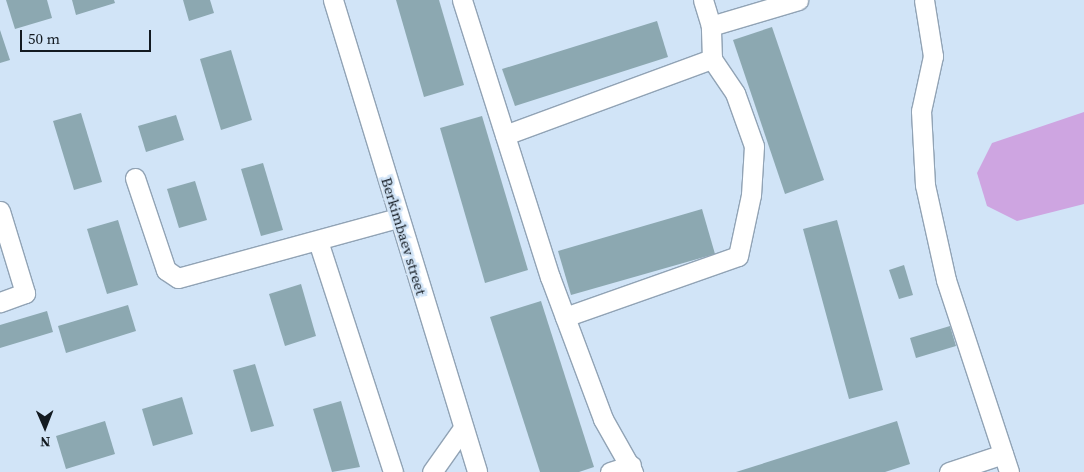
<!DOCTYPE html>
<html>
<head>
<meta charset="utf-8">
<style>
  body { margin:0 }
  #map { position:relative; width:1084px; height:472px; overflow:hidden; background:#d1e4f7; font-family:"Source Serif 4",serif }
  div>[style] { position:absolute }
  .green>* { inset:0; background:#cea5e1 }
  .building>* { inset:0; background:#8ca8b1 }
  .roads { filter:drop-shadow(1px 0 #91a3b5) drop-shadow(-1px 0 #91a3b5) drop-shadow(0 1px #91a3b5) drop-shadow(0 -1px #91a3b5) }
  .minor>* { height:19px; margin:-9.5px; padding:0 9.5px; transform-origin:9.5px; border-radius:9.5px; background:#fff }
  span { translate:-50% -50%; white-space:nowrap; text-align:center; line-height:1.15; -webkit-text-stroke:5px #d1e4f7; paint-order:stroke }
  .street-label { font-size:15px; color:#131a21 }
  .north { position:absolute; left:20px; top:402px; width:50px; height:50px; -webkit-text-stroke:4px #d1e4f7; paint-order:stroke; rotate:179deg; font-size:14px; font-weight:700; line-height:20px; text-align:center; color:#131a21 }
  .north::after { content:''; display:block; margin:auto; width:18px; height:22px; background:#131a21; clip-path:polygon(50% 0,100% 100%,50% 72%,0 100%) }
  .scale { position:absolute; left:20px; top:30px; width:131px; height:22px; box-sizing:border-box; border:2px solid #131a21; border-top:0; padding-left:6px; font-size:15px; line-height:18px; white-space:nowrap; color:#131a21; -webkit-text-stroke:4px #d1e4f7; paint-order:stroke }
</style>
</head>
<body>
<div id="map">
  <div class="green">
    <i style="clip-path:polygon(1084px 112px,1084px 204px,1017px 221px,987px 206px,977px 173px,992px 143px)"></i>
  </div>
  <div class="building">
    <i style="clip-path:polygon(6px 0,47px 0,52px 18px,15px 29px)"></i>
    <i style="clip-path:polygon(72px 0,114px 0,115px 3px,76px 15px)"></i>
    <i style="clip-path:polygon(183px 0,210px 0,214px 13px,189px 21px)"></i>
    <i style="clip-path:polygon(396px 0,439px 0,464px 85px,424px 97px)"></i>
    <i style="clip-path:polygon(657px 21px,668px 57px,515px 106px,502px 69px)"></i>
    <i style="clip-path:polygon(772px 27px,824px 180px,785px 194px,733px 40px)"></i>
    <i style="clip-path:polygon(0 30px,10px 60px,0 63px)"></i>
    <i style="clip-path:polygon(231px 50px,252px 120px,221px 130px,200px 59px)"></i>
    <i style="clip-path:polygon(81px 113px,102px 182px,74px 190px,53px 121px)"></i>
    <i style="clip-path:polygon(176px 115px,184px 140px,146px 152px,138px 126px)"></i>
    <i style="clip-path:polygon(482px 116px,528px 270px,485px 283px,440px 128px)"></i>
    <i style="clip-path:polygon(263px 163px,283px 230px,261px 236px,241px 169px)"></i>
    <i style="clip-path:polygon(195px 181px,207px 220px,179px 228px,167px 189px)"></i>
    <i style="clip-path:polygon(702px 209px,715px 254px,571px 295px,558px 251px)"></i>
    <i style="clip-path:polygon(118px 220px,138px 285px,107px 294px,87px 229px)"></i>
    <i style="clip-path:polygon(837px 220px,883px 390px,849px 399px,803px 229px)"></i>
    <i style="clip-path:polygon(904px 265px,913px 295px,899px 299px,889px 270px)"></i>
    <i style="clip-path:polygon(301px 284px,316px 336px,285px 346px,269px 294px)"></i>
    <i style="clip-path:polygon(541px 301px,594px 467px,579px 472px,540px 472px,490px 317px)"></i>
    <i style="clip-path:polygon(128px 305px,136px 331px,66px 353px,58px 326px)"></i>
    <i style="clip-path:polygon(47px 311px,53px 332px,0 348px,0 325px)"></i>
    <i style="clip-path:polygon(950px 326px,956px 346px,916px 358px,910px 338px)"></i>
    <i style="clip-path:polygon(255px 364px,274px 426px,251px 432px,233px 370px)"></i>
    <i style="clip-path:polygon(182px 397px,193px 434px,153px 446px,142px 409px)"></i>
    <i style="clip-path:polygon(341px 401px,360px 467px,332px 472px,313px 409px)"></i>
    <i style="clip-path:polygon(105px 421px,115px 454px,66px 469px,56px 436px)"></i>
    <i style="clip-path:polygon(897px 421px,910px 464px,885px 472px,736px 472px)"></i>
  </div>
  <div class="roads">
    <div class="minor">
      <i style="left:333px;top:0;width:493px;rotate:73deg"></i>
      <i style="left:462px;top:0;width:291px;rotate:72.4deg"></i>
      <i style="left:550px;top:277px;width:152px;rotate:69.5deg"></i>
      <i style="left:603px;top:419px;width:61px;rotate:60.5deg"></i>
      <i style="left:924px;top:0;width:57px;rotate:80.9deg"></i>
      <i style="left:933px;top:56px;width:56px;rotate:102.3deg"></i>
      <i style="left:921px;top:111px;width:74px;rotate:86.9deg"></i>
      <i style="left:925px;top:185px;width:97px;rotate:77.5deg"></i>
      <i style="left:946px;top:280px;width:202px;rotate:71.8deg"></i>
      <i style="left:711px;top:26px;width:91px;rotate:-16.6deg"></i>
      <i style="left:505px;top:135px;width:221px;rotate:-20.2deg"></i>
      <i style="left:712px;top:59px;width:33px;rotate:-92deg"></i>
      <i style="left:711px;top:26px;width:27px;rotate:-107deg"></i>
      <i style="left:135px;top:178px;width:97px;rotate:71.4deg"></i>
      <i style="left:166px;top:270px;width:14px;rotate:34deg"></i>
      <i style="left:178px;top:278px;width:228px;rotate:-15.3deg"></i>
      <i style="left:0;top:211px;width:86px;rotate:73deg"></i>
      <i style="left:25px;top:293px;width:27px;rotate:160deg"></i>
      <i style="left:318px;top:241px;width:243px;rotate:72deg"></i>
      <i style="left:565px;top:317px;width:183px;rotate:-19.4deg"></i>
      <i style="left:738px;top:256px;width:62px;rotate:-78deg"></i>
      <i style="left:751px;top:195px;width:49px;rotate:-86.5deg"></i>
      <i style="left:754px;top:146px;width:56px;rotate:-109.7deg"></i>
      <i style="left:735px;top:93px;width:41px;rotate:-124.1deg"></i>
      <i style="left:432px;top:472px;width:54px;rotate:-54.8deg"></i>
      <i style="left:610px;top:472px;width:22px;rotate:-18deg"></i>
      <i style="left:949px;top:472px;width:57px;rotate:-18.4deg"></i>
    </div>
  </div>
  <div class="street-label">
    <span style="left:404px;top:236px;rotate:73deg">Berkimbaev street</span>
  </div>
  <div class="north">N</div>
  <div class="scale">50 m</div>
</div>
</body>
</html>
